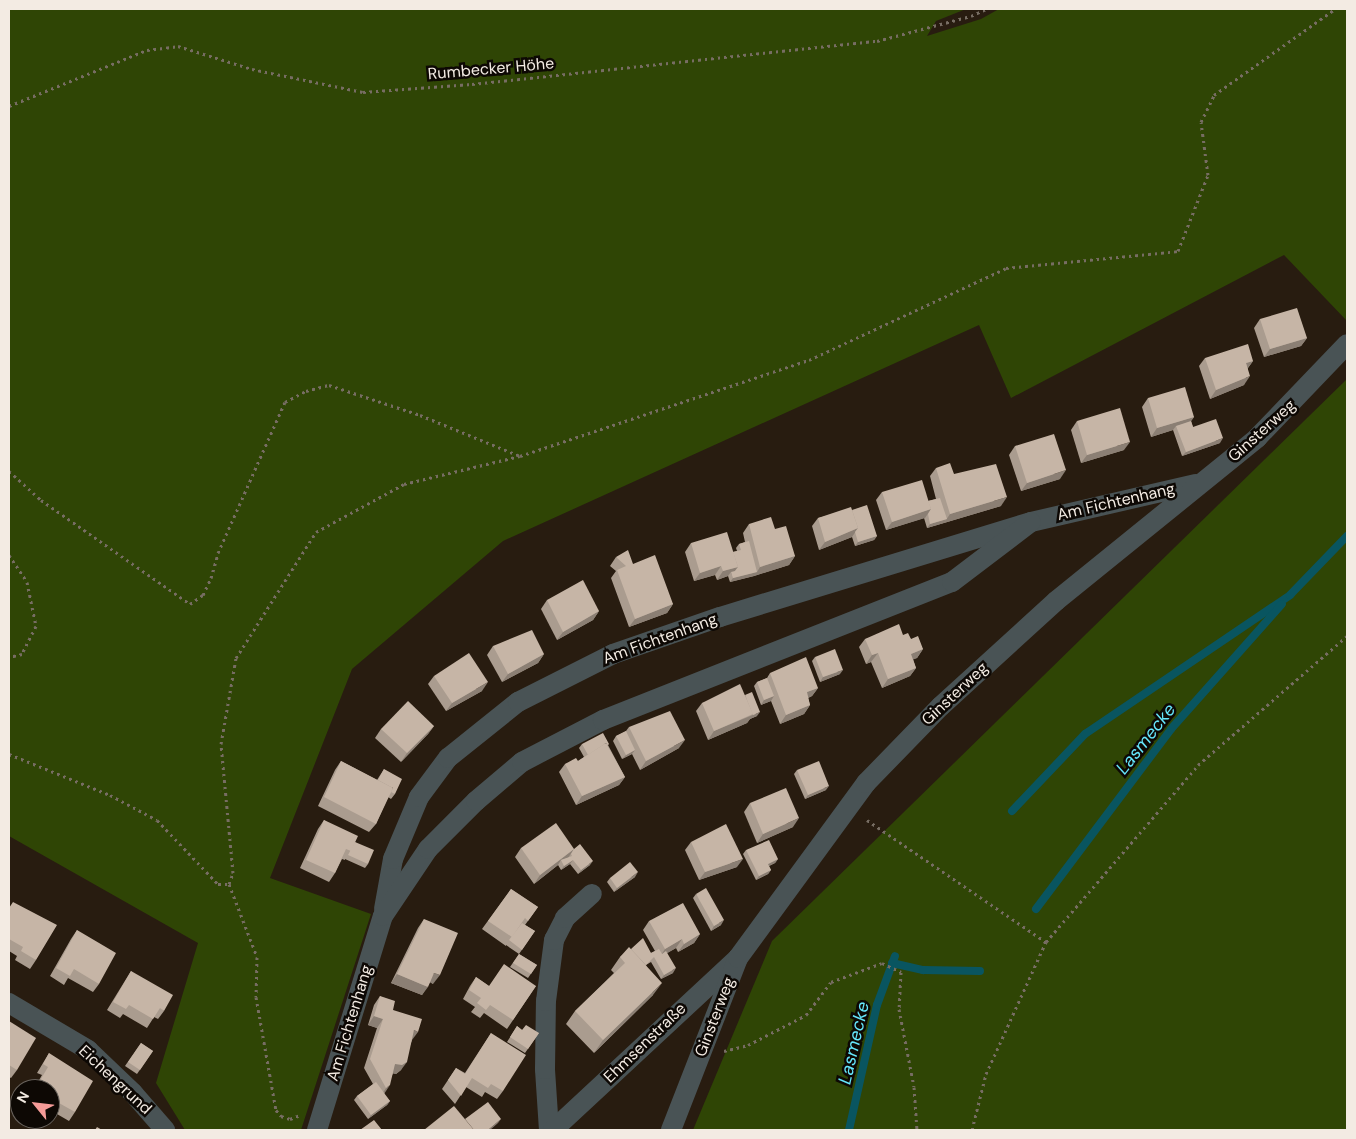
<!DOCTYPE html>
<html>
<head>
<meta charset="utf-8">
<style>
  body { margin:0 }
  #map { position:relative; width:1356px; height:1139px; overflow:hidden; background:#281c10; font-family:"DM Sans",sans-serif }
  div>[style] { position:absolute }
  .green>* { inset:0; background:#2f4505 }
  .stream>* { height:8px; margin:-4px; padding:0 4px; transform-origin:4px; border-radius:4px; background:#095560 }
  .path>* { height:3px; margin-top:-1.5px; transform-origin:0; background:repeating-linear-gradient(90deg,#776d63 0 2.5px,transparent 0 6.5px) }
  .street>* { height:20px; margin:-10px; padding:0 10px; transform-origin:10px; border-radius:10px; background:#495355 }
  .wall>* { inset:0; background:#aa9c8f }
  .shaded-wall>* { inset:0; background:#8b7f74 }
  .building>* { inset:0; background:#c6b5a6 }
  span { translate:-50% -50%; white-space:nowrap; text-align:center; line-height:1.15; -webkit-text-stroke:5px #0d0804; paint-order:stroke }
  .street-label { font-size:16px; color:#f3ebe3 }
  .water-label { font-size:18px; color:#66e6fb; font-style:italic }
  .frame { position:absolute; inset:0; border:10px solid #f3ebe3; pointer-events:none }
  .north { position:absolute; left:10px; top:1079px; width:50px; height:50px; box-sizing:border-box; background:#0d0804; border:1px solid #69635d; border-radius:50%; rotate:299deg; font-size:14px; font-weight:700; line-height:20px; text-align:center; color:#f3ebe3 }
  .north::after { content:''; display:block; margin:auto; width:18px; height:22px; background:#f59b98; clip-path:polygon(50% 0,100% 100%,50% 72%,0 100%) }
</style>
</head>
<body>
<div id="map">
  <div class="green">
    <i style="clip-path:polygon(9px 9px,966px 9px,936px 21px,927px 36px,981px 19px,999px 9px,1347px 9px,1347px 321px,1284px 255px,1011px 398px,979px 325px,503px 541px,352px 669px,270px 878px,371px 914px,301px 1130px,185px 1130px,156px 1083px,198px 943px,9px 836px)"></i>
    <i style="clip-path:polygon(1347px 379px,1347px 1130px,693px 1130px,772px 941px)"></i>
  </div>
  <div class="stream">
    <i style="left:1012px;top:811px;width:106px;rotate:-46.5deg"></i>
    <i style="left:1085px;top:734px;width:248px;rotate:-34.1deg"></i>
    <i style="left:1290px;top:595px;width:82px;rotate:-46deg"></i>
    <i style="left:1036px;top:909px;width:225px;rotate:-53.1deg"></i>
    <i style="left:1171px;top:729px;width:167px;rotate:-48.4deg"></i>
    <i style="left:892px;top:963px;width:32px;rotate:13deg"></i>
    <i style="left:923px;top:970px;width:57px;rotate:1deg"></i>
    <i style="left:849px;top:1130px;width:128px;rotate:-77.4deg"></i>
    <i style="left:877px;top:1005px;width:52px;rotate:-69.8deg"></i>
  </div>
  <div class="path">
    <i style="left:9px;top:106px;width:149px;rotate:-22.1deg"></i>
    <i style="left:147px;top:50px;width:31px;rotate:-7deg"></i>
    <i style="left:178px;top:46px;width:77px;rotate:17.3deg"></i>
    <i style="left:252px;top:69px;width:113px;rotate:11.7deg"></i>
    <i style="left:363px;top:92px;width:109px;rotate:-4.2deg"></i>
    <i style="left:472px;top:84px;width:407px;rotate:-6.1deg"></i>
    <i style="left:877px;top:41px;width:97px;rotate:-14.9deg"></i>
    <i style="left:971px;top:16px;width:17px;rotate:-25deg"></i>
    <i style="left:9px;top:471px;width:43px;rotate:42.2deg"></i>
    <i style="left:41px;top:500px;width:182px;rotate:34.9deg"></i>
    <i style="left:190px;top:604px;width:16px;rotate:-35deg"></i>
    <i style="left:203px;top:595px;width:19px;rotate:-65deg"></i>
    <i style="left:211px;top:578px;width:26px;rotate:-74deg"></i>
    <i style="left:218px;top:553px;width:165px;rotate:-66.1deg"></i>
    <i style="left:285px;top:402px;width:24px;rotate:-28deg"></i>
    <i style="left:306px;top:391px;width:24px;rotate:-15deg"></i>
    <i style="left:329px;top:385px;width:96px;rotate:18.2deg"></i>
    <i style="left:420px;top:415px;width:108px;rotate:22.3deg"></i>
    <i style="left:9px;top:555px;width:32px;rotate:56deg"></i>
    <i style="left:27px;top:582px;width:45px;rotate:78.4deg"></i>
    <i style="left:36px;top:626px;width:31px;rotate:117deg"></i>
    <i style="left:22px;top:654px;width:13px;rotate:167deg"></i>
    <i style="left:9px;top:754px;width:109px;rotate:22.1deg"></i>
    <i style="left:110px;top:795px;width:53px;rotate:28deg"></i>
    <i style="left:157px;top:820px;width:88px;rotate:46.4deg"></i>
    <i style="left:218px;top:884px;width:11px"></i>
    <i style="left:229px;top:884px;width:12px;rotate:-70deg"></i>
    <i style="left:233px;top:873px;width:130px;rotate:-95.3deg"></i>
    <i style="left:221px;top:744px;width:87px;rotate:-80.1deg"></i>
    <i style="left:236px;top:658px;width:149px;rotate:-57.6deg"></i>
    <i style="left:316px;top:532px;width:100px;rotate:-28.6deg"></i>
    <i style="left:404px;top:484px;width:119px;rotate:-13.6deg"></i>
    <i style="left:520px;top:456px;width:305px;rotate:-18.4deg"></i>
    <i style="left:809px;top:360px;width:217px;rotate:-25deg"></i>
    <i style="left:1006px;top:268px;width:173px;rotate:-5.6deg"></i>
    <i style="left:1178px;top:251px;width:82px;rotate:-68.5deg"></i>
    <i style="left:1208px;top:175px;width:53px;rotate:-97.5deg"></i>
    <i style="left:1201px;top:122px;width:30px;rotate:-64deg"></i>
    <i style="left:1214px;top:95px;width:148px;rotate:-35.4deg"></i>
    <i style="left:867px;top:820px;width:217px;rotate:34.3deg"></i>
    <i style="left:229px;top:884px;width:78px;rotate:69deg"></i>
    <i style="left:257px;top:957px;width:40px;rotate:91.4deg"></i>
    <i style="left:256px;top:997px;width:115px;rotate:80deg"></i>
    <i style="left:276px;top:1110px;width:8px;rotate:50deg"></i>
    <i style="left:281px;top:1116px;width:9px;rotate:18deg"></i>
    <i style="left:290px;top:1119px;width:9px;rotate:-21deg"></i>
    <i style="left:724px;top:1051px;width:25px;rotate:-14deg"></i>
    <i style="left:748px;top:1045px;width:65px;rotate:-27.3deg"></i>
    <i style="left:806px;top:1015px;width:41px;rotate:-52.9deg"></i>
    <i style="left:831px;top:982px;width:54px;rotate:-20.4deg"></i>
    <i style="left:882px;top:963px;width:21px;rotate:25deg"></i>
    <i style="left:901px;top:972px;width:37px;rotate:93deg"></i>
    <i style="left:899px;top:1009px;width:79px;rotate:79.1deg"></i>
    <i style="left:914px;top:1087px;width:43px;rotate:86deg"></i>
    <i style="left:972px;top:1130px;width:58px;rotate:-76deg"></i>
    <i style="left:986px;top:1074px;width:145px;rotate:-65.6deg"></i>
    <i style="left:1046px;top:942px;width:233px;rotate:-49.3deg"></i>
    <i style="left:1198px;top:765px;width:197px;rotate:-40.9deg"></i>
  </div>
  <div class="street">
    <i style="left:384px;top:909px;width:51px;rotate:-79.8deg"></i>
    <i style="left:393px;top:859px;width:67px;rotate:-67.2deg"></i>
    <i style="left:419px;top:797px;width:49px;rotate:-53.4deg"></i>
    <i style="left:448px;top:758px;width:90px;rotate:-38.7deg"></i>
    <i style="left:518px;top:702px;width:106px;rotate:-26.8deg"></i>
    <i style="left:613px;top:654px;width:113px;rotate:-19.1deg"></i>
    <i style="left:720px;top:617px;width:325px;rotate:-17deg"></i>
    <i style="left:1031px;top:522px;width:169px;rotate:-13deg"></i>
    <i style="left:9px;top:1003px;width:92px;rotate:30.7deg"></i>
    <i style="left:88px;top:1050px;width:62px;rotate:43.7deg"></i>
    <i style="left:133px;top:1093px;width:49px;rotate:49.1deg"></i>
    <i style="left:317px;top:1130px;width:224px;rotate:-72.9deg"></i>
    <i style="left:383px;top:916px;width:81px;rotate:-56.1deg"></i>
    <i style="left:428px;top:849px;width:68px;rotate:-45deg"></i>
    <i style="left:476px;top:801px;width:60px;rotate:-40.3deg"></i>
    <i style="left:522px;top:762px;width:91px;rotate:-27.4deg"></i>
    <i style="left:603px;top:720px;width:375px;rotate:-21.6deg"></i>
    <i style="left:952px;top:582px;width:99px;rotate:-37.2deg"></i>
    <i style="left:549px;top:1130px;width:61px;rotate:-93.8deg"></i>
    <i style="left:545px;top:1069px;width:68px;rotate:-89.2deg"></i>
    <i style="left:546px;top:1001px;width:62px;rotate:-82.5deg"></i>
    <i style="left:554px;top:940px;width:25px;rotate:-63deg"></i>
    <i style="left:565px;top:918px;width:36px;rotate:-42deg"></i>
    <i style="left:553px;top:1130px;width:251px;rotate:-42.9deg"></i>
    <i style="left:671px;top:1130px;width:185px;rotate:-68.7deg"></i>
    <i style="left:738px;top:958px;width:217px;rotate:-53.8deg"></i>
    <i style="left:866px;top:783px;width:107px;rotate:-45.8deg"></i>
    <i style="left:941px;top:706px;width:156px;rotate:-42.4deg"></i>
    <i style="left:1056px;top:601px;width:259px;rotate:-39deg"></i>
    <i style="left:1257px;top:438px;width:130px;rotate:-46.2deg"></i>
  </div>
  <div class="wall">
    <i style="clip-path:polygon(1260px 319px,1307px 338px,1301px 346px,1264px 357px,1254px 328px)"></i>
    <i style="clip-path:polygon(1205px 358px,1253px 361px,1248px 368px,1244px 385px,1210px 399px,1199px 366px)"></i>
    <i style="clip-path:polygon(1148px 398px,1194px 417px,1191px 421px,1193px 427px,1220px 443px,1182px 456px,1173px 430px,1151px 437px,1142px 407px)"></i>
    <i style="clip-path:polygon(1077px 421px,1124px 450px,1081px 463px,1071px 430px)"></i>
    <i style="clip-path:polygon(1015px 446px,1060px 479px,1021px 491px,1009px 455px)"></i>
    <i style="clip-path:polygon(936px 468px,954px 474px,1001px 506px,927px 528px,924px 518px,886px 530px,876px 500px,882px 492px,928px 501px,936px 499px,930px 476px)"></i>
    <i style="clip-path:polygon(852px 510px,877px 536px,874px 540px,855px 546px,852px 537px,819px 550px,812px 526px,818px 518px)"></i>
    <i style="clip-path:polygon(749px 524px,775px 529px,795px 556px,789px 565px,754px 576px,730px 582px,728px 576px,717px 580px,715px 575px,694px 581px,685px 552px,691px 543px,733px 552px,737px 551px,736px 548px,739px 544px,745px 542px,743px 533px)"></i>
    <i style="clip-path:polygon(616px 557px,633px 564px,673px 604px,667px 613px,629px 627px,611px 578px,616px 571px,610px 566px)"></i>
    <i style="clip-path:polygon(547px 600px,599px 611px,593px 620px,557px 640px,541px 609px)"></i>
    <i style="clip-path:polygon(903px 635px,911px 639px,923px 649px,917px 658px,913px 659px,916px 668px,910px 676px,882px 688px,871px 662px,866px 664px,859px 647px,865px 639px)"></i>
    <i style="clip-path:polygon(493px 646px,544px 654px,538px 663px,502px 682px,487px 655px)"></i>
    <i style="clip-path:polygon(815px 657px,840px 674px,820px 682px,812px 661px)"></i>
    <i style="clip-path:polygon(770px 673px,818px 688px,812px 696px,808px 698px,810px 705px,804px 714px,780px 724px,771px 701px,761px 705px,754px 686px,757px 682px,767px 678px)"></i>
    <i style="clip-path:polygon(434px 676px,482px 691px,446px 711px,428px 684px)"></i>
    <i style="clip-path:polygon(745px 695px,757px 716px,750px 719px,747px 723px,708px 740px,696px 711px,702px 703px)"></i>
    <i style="clip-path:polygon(434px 726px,428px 734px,401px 762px,375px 738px,381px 729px)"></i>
    <i style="clip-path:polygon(629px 727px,679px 748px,640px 770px,632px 754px,622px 759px,613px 741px,616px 736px,626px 731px)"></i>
    <i style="clip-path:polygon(582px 744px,609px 744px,608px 745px,625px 777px,619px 785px,576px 805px,559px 772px,565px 764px,578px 761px,584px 757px,579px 748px)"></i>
    <i style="clip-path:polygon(341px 761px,377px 780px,384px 769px,395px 794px,391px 799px,388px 797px,376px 824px,369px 832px,318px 806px,335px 770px)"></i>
    <i style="clip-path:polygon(797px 770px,826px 790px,805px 799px,794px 774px)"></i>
    <i style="clip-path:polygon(750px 803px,793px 827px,757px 843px,744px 812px)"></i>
    <i style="clip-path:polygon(324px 820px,355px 842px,368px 864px,365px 868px,345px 859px,345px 860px,342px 859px,335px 873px,329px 882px,300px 868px,318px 829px)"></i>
    <i style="clip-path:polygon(691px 842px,737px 867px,699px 880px,685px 850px)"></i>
    <i style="clip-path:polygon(521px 848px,574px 849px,590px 865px,578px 874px,570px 864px,561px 870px,558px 865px,534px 884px,515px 857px)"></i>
    <i style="clip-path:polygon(746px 850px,778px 859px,775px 863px,769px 866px,771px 870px,768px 874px,756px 880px,743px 854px)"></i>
    <i style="clip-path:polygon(635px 877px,614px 892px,607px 882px,610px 878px)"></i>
    <i style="clip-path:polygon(511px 889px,538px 907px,525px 925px,535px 931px,519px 954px,506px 945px,506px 946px,482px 929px)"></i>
    <i style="clip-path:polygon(696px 894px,721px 925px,711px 931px,693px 898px)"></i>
    <i style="clip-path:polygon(9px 908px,36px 960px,30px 969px,15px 960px,17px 956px,9px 951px)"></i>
    <i style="clip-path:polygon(424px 919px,433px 984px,430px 982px,422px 995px,391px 983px,418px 928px)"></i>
    <i style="clip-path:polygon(649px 921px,700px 934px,694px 943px,678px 952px,676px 948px,667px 953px,673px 973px,661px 979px,651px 962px,646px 965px,653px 995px,594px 1053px,566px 1024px,575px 1011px,614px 973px,611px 970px,620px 957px,631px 949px,651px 953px,655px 951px,643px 930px)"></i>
    <i style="clip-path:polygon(77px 930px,99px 984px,93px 992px,68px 978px,64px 985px,50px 976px,71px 939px)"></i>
    <i style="clip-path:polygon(519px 954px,537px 965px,528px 978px,510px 967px)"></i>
    <i style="clip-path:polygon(131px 971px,164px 1011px,158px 1019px,154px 1017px,147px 1028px,123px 1014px,120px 1018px,107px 1010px)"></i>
    <i style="clip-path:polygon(476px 977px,489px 986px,536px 986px,507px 1029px,484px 1013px,480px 1018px,471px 1012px,475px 1007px,463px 999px,470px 986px)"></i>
    <i style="clip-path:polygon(380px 996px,393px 1010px,412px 1040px,401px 1070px,396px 1074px,393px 1073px,384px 1094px,390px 1101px,387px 1105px,368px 1119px,354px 1100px,357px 1096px,373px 1084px,364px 1068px,377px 1028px,368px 1025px,374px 1005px)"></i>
    <i style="clip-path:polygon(9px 1021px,17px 1070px,11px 1078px,9px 1077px)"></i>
    <i style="clip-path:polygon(517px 1026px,522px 1030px,539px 1033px,525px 1053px,507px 1042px)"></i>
    <i style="clip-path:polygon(491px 1033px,503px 1091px,497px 1099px,485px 1092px,482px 1097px,466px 1087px,455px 1104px,442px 1089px,456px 1068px,465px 1073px)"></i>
    <i style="clip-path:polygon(141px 1043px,153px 1051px,137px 1074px,125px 1066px)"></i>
    <i style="clip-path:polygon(49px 1053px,75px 1112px,69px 1121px,50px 1110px,50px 1089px,34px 1089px,42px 1075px,37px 1073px)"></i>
  </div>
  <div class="shaded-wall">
    <i style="clip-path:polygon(1307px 338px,1301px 346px,1264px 357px,1270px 349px)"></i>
    <i style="clip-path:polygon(1253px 361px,1247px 369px,1246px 363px)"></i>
    <i style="clip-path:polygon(1250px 376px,1244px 385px,1210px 399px,1216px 390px)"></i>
    <i style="clip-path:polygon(1194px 417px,1188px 425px,1176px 426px,1173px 430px,1151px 437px,1157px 428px)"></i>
    <i style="clip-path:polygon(1223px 438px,1220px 443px,1182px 456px,1186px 452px)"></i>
    <i style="clip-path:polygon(1130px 442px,1124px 450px,1081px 463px,1087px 455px)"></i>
    <i style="clip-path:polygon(1066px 470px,1060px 479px,1021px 491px,1027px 483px)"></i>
    <i style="clip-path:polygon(1007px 497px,1001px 506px,944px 523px,950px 514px)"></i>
    <i style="clip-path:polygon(931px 509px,925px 518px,886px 530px,892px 522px)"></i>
    <i style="clip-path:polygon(947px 519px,944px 523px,927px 528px,930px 524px)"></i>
    <i style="clip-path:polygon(858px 528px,852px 537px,819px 550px,825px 542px)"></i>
    <i style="clip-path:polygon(877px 536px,874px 540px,855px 546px,858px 542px)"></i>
    <i style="clip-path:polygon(795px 556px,789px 565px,754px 576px,730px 582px,733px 578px,757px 572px,760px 567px)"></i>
    <i style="clip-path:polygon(721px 566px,715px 575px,694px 581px,700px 573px)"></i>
    <i style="clip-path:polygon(738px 567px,732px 575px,731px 572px,728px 576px,717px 580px,723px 571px)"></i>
    <i style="clip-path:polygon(673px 604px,667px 613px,629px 627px,635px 619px)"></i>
    <i style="clip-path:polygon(599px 611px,593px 620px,557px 640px,563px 632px)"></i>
    <i style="clip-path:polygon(923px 649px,917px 658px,905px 663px,911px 654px)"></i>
    <i style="clip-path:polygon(878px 653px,871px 662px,866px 664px,872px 655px)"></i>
    <i style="clip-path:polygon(544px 654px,538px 663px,502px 682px,508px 674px)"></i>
    <i style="clip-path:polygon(916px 668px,910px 676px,882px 688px,888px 679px)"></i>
    <i style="clip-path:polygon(843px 670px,840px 674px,820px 682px,823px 677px)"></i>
    <i style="clip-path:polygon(488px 682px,482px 691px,446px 711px,452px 703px)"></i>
    <i style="clip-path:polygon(818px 688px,812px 696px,801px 701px,807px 692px)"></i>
    <i style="clip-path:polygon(774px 696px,771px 701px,761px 705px,764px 700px)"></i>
    <i style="clip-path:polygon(810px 705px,804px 714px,780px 724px,786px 715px)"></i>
    <i style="clip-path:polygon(760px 712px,757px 716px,750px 719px,747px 723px,708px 740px,714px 731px)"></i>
    <i style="clip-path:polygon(434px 726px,428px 734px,401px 762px,407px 753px)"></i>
    <i style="clip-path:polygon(685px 740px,679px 748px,640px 770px,646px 761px)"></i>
    <i style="clip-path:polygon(635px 750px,632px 754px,622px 759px,626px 755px)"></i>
    <i style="clip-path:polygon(625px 777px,619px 785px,576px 805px,582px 796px)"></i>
    <i style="clip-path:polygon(829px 786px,826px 790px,805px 799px,808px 795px)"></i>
    <i style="clip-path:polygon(799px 818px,793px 827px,757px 843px,763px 834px)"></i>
    <i style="clip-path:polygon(574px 849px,568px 858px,561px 860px,558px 865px,534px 884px,540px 875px)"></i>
    <i style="clip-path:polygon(743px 859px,737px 867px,699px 880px,705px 872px)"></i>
    <i style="clip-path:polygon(778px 859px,775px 863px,765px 868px,768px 864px)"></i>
    <i style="clip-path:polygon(573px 860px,570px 864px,561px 870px,564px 866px)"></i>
    <i style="clip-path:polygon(593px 861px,590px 865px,578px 874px,581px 870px)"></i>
    <i style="clip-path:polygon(771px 870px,768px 874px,756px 880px,759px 876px)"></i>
    <i style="clip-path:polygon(638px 872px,635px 877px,614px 892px,617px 888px)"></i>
    <i style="clip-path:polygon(724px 920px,721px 925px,711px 931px,714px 926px)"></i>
    <i style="clip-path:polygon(700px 934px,694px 943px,678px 952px,684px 944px)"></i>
    <i style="clip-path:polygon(682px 939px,676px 948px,659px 958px,665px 949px)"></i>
    <i style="clip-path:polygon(676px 968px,673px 973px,661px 979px,664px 975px)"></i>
    <i style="clip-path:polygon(434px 973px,440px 975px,433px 984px,428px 981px)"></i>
    <i style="clip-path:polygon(397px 974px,428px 987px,422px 995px,391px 983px)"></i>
    <i style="clip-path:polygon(662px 983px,653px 995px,594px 1053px,603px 1040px)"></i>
    <i style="clip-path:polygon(374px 1016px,383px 1019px,377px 1028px,368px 1025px)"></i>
    <i style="clip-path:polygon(414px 1030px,418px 1032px,412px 1040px,408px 1039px)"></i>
    <i style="clip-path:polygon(407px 1062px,401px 1070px,396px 1074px,389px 1073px,395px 1064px)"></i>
    <i style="clip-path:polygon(390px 1085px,384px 1094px,380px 1097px,386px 1088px)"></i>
    <i style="clip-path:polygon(390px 1101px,387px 1105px,368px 1119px,371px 1115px)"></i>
    <i style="clip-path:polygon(501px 1119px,498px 1123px,490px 1130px,488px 1130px)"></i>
  </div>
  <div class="building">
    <i style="clip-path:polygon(1297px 308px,1307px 338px,1270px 349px,1260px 319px)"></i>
    <i style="clip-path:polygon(1248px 344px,1253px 361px,1246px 363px,1250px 376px,1216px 390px,1205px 358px)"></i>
    <i style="clip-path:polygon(1185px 387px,1194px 417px,1157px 428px,1148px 398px)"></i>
    <i style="clip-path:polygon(1120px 408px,1130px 442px,1087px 455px,1077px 421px)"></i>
    <i style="clip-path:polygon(1216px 419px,1223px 438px,1186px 452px,1176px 426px,1191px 421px,1193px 427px)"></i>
    <i style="clip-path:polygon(1054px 434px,1066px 470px,1027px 483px,1015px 446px)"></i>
    <i style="clip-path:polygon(950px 463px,954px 474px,996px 464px,1007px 497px,950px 514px,936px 468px)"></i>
    <i style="clip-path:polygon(922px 480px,931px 509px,892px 522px,882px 492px)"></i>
    <i style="clip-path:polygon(940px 498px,947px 519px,930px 524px,928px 514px,931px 509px,928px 501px)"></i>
    <i style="clip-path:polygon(867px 505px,877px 536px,858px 542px,855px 532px,858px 528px,852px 510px)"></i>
    <i style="clip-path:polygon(851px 507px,858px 528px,825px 542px,818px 518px)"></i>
    <i style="clip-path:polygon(771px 517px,775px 529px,786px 526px,795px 556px,760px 567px,749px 524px)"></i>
    <i style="clip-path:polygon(727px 532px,738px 567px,723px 571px,721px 566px,700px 573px,691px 543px)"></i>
    <i style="clip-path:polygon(749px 541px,757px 572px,733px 578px,731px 572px,735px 571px,738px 567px,733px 552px,741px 550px,739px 544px)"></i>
    <i style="clip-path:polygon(628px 550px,633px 564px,655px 555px,673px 604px,635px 619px,617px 570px,626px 566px,616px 557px)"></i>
    <i style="clip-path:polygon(583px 580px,599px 611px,563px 632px,547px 600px)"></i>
    <i style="clip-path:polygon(899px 624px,903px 635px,908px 633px,911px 639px,918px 636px,923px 649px,911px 654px,916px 668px,888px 679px,878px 653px,872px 655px,865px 639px)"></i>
    <i style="clip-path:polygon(532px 630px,544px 654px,508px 674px,493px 646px)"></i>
    <i style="clip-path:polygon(835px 649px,843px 670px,823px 677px,815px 657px)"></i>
    <i style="clip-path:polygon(469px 653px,488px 682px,452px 703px,434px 676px)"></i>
    <i style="clip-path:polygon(806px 657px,818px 688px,807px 692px,810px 705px,786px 715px,770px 673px)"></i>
    <i style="clip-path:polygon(767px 678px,774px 696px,764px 700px,757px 682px)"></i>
    <i style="clip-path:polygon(740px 684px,753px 714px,714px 731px,702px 703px)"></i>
    <i style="clip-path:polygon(752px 692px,760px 712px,753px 715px,745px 695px)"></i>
    <i style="clip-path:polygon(408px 701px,434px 726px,407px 753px,381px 729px)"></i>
    <i style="clip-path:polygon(670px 711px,685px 740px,646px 761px,629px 727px)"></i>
    <i style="clip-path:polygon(626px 731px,635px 750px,626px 755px,616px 736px)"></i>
    <i style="clip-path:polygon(603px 733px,609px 744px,607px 745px,606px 743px,588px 755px,582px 744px)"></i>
    <i style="clip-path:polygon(606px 743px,625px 777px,582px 796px,565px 764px,576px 758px,578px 761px)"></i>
    <i style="clip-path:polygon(341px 761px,393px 788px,376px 824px,324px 797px)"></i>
    <i style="clip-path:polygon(819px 761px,829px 786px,808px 795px,797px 770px)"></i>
    <i style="clip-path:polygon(384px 769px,402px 779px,395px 794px,391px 792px,393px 788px,378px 780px)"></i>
    <i style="clip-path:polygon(786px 788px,799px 818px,763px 834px,750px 803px)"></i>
    <i style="clip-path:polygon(324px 820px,358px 836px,351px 851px,346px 849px,335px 873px,306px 860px)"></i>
    <i style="clip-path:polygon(556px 823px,574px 849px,540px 875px,521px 848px)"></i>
    <i style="clip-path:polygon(726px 824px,743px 859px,705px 872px,691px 842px)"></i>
    <i style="clip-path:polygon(769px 840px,778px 859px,768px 864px,771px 870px,759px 876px,746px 850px)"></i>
    <i style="clip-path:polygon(355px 842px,374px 850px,368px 864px,348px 855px)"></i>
    <i style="clip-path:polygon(580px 844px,593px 861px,581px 870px,573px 860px,564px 866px,561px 860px,572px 856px,571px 854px,574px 849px)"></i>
    <i style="clip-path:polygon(630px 862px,638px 872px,617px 888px,610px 878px)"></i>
    <i style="clip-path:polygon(706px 888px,724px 920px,714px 926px,696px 894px)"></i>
    <i style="clip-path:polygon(511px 889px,538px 907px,528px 921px,525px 918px,512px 937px,488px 921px)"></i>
    <i style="clip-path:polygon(13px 902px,57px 925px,36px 960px,21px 951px,23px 947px,9px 939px,9px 908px)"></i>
    <i style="clip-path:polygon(683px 903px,700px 934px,684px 944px,682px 939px,665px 949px,649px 921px)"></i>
    <i style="clip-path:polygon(424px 919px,458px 933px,440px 975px,434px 973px,428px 987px,397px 974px)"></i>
    <i style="clip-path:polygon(522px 923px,535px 931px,522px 950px,509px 940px)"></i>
    <i style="clip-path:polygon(77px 930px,116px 953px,99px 984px,74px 969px,70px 976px,56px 968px)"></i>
    <i style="clip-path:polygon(643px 938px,651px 953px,659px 949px,662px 954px,666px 951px,676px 968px,664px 975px,654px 957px,646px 965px,631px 949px)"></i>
    <i style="clip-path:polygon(629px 947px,662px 983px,603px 1040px,575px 1011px,625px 963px,620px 957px)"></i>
    <i style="clip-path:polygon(519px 954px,537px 965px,531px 974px,513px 963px)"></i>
    <i style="clip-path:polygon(504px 964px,536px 986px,513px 1020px,490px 1005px,486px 1010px,477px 1003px,481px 998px,469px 990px,476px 977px,489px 986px)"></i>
    <i style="clip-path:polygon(131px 971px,173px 995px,164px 1011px,160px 1008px,153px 1019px,129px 1005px,126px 1009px,113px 1002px)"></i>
    <i style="clip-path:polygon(380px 996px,395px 1001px,393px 1010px,422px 1019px,418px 1032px,414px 1030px,407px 1062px,402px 1065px,395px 1064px,390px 1085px,386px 1088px,370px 1059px,383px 1019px,374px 1016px)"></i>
    <i style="clip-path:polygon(9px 1021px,36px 1038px,17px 1070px,9px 1065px)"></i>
    <i style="clip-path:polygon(526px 1025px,539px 1033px,528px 1049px,510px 1037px,517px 1026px,522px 1030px)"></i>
    <i style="clip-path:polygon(491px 1033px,526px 1055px,503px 1091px,491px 1084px,488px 1088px,472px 1078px,461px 1096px,448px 1080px,456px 1068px,465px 1074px)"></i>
    <i style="clip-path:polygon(141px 1043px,153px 1051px,140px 1070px,128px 1062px)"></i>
    <i style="clip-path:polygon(49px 1053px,93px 1081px,75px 1112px,50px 1098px,50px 1089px,35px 1089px,48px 1067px,43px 1064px)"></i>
    <i style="clip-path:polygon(376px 1082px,390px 1101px,371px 1115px,357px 1096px)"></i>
    <i style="clip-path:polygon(488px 1102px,501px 1119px,488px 1130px,474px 1130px,465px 1119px)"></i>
    <i style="clip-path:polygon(454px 1106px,474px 1130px,424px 1130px)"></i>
    <i style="clip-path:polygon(374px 1120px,382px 1130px,377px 1130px,376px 1129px,374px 1130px,360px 1130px)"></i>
    <i style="clip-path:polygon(97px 1127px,102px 1130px,95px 1130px)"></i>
  </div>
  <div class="street-label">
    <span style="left:491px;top:69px;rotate:-5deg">Rumbecker Höhe</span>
    <span style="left:1262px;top:431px;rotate:-42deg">Ginsterweg</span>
    <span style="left:1116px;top:502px;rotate:-13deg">Am Fichtenhang</span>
    <span style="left:660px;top:639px;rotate:-20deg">Am Fichtenhang</span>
    <span style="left:955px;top:694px;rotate:-43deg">Ginsterweg</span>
    <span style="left:715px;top:1017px;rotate:-69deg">Ginsterweg</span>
    <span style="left:350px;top:1023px;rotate:-73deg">Am Fichtenhang</span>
    <span style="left:645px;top:1043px;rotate:-44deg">Ehmsenstraße</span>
    <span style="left:115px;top:1080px;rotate:43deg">Eichengrund</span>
  </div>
  <div class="water-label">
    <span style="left:1146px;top:739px;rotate:-52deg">Lasmecke</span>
    <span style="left:854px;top:1043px;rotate:-77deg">Lasmecke</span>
  </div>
  <div class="frame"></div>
  <div class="north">N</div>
</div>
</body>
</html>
